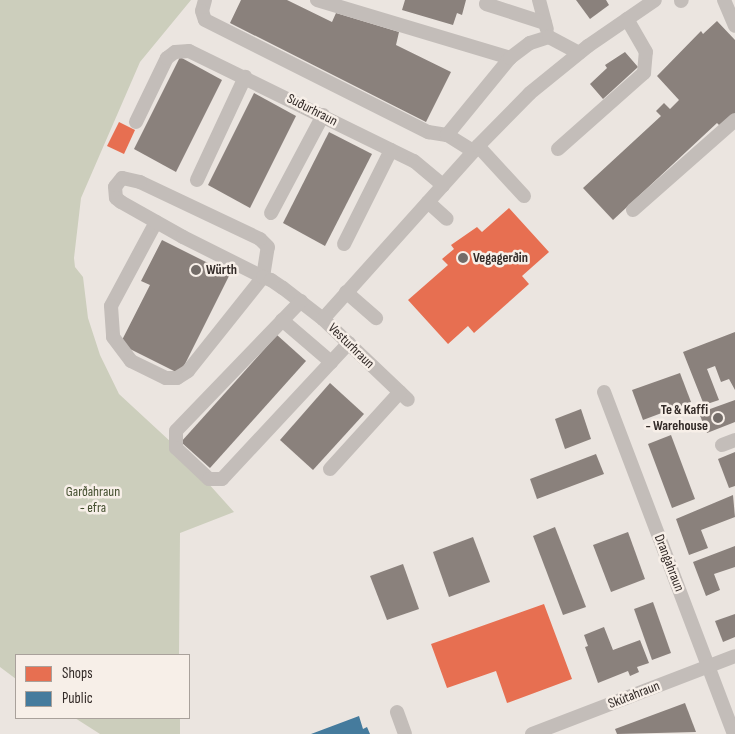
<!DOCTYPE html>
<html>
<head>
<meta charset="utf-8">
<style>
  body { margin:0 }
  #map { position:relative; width:735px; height:734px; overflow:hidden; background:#ebe5e0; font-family:"Sofia Sans Condensed",sans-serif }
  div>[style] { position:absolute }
  .green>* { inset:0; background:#cccebc }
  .shops>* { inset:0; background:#e76f51 }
  .public>* { inset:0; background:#457b9d }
  .industry>* { inset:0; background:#8a817c }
  .minor>* { height:14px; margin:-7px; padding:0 7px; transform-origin:7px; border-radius:7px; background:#c3bdb9 }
  .dots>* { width:14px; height:14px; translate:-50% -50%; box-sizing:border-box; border:2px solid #f7efe8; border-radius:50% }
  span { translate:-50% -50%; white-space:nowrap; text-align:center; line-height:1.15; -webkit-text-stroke:5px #f7efe8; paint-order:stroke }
  .street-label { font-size:14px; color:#332b28 }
  .poi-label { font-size:14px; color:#332b28; font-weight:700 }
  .left { translate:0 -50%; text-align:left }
  .right { translate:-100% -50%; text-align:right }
  .park-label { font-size:14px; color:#444f2f }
  .legend { position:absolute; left:15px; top:654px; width:175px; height:65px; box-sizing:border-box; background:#f7efe8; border:1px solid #a9a19b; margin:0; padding:6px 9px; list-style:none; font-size:15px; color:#332b28 }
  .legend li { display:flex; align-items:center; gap:10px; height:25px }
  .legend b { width:25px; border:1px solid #a9a19b }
</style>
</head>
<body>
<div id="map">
  <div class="green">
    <i style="clip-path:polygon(0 0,191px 0,140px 62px,81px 198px,74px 258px,75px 267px,83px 277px,88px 318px,100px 355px,119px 394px,172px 443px,234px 512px,180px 533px,179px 655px,16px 655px,16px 679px,0 667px)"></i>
    <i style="clip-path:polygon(75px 718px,180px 718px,180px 734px,100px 734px)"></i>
  </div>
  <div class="shops">
    <i style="clip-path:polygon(119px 122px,135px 130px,124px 154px,107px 146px)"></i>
    <i style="clip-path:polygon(509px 208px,549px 252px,522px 276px,529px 284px,474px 333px,468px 326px,448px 344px,408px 300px,448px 265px,442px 259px,454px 249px,451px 245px,477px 227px,482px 232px)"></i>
    <i style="clip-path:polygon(544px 604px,572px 679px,507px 703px,496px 671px,447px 688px,431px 644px)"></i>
  </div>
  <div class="public">
    <i style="clip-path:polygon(359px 716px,363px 729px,367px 727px,370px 734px,311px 734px)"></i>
  </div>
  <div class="industry">
    <i style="clip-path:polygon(241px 0,287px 0,332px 22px,336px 13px,399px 32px,396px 45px,451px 72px,426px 122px,230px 23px)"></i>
    <i style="clip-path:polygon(405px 0,466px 0,462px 15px,457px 13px,453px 25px,402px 10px)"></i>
    <i style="clip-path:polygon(576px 0,606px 0,609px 5px,590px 19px)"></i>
    <i style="clip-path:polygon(717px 21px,735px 40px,735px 114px,721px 127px,717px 123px,613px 220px,583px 188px,661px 116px,656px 111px,664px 103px,670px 109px,679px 100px,657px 76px,701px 31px,703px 34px)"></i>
    <i style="clip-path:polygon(625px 52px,638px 67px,603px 99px,590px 84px,607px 68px,605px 65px)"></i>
    <i style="clip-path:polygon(180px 57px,222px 80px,176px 172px,134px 149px)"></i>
    <i style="clip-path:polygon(254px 93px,296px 116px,250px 208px,208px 185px)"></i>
    <i style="clip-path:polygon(329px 132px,372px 154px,325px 246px,283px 223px)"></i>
    <i style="clip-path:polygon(162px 240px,230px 274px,180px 374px,120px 344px,150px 285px,141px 281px)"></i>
    <i style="clip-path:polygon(735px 332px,735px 390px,729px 379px,721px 382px,715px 366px,707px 369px,719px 400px,704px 405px,683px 352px)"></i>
    <i style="clip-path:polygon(277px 335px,306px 361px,210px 468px,181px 442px)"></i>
    <i style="clip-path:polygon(680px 373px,691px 402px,643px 420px,632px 390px)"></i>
    <i style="clip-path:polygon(330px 383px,364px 414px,313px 470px,280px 440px)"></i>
    <i style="clip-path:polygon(735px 400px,735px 422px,707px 433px,699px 413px)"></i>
    <i style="clip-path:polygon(581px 409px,591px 439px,565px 449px,555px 419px)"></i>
    <i style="clip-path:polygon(671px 435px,695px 499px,672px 508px,648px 444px)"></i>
    <i style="clip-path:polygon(735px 452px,735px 486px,729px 488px,718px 459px)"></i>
    <i style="clip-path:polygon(596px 454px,604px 474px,537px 499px,530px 479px)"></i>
    <i style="clip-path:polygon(733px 495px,735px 517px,701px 530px,708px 548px,689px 555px,676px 519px)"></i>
    <i style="clip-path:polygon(555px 527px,586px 607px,563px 615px,533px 536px)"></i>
    <i style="clip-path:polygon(628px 532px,645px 579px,611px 592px,593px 545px)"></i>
    <i style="clip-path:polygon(473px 537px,490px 582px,449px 597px,433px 552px)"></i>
    <i style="clip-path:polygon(735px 546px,735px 567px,714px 574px,720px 590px,706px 596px,693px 562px)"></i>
    <i style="clip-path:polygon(403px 564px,419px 609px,387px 620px,370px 576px)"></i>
    <i style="clip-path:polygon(653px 602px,671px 653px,652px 660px,634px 609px)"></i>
    <i style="clip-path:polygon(735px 614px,735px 637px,723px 642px,715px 621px)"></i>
    <i style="clip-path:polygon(604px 627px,613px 650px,640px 640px,649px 663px,637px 667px,639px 672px,630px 676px,628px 671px,598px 683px,585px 647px,588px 646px,584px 635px)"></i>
    <i style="clip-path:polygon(685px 703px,696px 732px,617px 734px,615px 729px)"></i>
  </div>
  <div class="minor">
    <i style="left:205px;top:0;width:11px;rotate:105deg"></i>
    <i style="left:202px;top:11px;width:9px;rotate:72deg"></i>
    <i style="left:205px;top:20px;width:250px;rotate:26.7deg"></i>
    <i style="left:428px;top:132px;width:19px;rotate:9deg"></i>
    <i style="left:317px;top:0;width:202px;rotate:16.7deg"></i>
    <i style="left:539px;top:0;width:30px;rotate:75deg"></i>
    <i style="left:724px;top:0;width:28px;rotate:67deg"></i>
    <i style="left:681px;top:1px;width:1px;rotate:-45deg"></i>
    <i style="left:486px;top:4px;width:62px;rotate:17.9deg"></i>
    <i style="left:136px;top:122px;width:71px;rotate:-64.2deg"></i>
    <i style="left:167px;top:58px;width:10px;rotate:-37deg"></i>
    <i style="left:175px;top:52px;width:14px;rotate:-4deg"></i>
    <i style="left:189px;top:51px;width:250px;rotate:26.1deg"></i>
    <i style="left:414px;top:161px;width:38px;rotate:40deg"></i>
    <i style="left:478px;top:146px;width:68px;rotate:47.4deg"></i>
    <i style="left:558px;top:149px;width:115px;rotate:-41.5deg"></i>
    <i style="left:644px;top:73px;width:21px;rotate:-85deg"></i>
    <i style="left:646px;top:52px;width:38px;rotate:-120deg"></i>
    <i style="left:473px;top:151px;width:31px;rotate:-148deg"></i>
    <i style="left:447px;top:135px;width:99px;rotate:-50.7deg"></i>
    <i style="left:510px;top:58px;width:25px;rotate:-37deg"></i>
    <i style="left:530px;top:43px;width:20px;rotate:-18deg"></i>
    <i style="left:549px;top:37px;width:34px;rotate:28deg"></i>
    <i style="left:197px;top:180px;width:114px;rotate:-65deg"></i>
    <i style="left:428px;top:202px;width:25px;rotate:42deg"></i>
    <i style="left:633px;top:210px;width:136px;rotate:-41.4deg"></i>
    <i style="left:271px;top:213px;width:111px;rotate:-62deg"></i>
    <i style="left:156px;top:222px;width:95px;rotate:118.2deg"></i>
    <i style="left:111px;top:306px;width:31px;rotate:86deg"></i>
    <i style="left:113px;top:337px;width:30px;rotate:53deg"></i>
    <i style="left:131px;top:361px;width:39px;rotate:26deg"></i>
    <i style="left:166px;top:378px;width:11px"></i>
    <i style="left:177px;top:378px;width:13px;rotate:-32deg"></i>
    <i style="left:188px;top:371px;width:120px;rotate:-51.4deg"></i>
    <i style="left:263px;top:277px;width:30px;rotate:-81deg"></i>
    <i style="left:268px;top:247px;width:11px;rotate:-135deg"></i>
    <i style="left:260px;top:239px;width:133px;rotate:-154.6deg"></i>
    <i style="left:140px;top:182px;width:18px;rotate:-167deg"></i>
    <i style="left:122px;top:178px;width:11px;rotate:128deg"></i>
    <i style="left:115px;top:187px;width:11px;rotate:85deg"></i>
    <i style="left:116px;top:198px;width:6px;rotate:39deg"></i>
    <i style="left:121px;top:202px;width:71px;rotate:29.4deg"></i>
    <i style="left:183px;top:237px;width:89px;rotate:26.6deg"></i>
    <i style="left:263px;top:277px;width:9px;rotate:21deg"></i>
    <i style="left:271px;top:280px;width:14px;rotate:34deg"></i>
    <i style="left:283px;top:288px;width:51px;rotate:37.8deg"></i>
    <i style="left:323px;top:319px;width:117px;rotate:43.6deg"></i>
    <i style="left:344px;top:244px;width:105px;rotate:-63.4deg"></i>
    <i style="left:346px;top:292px;width:40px;rotate:41deg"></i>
    <i style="left:301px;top:301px;width:180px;rotate:133.9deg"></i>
    <i style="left:176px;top:431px;width:17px;rotate:90deg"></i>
    <i style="left:176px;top:448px;width:45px;rotate:43.2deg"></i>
    <i style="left:209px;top:479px;width:13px"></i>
    <i style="left:222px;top:479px;width:186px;rotate:-47deg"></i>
    <i style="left:323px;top:319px;width:232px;rotate:-48.1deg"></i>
    <i style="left:478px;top:146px;width:74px;rotate:-45.5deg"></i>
    <i style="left:530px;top:93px;width:75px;rotate:-39deg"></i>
    <i style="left:588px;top:46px;width:81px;rotate:-34.5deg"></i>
    <i style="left:282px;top:320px;width:65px;rotate:40.6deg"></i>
    <i style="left:604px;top:392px;width:366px;rotate:69.2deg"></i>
    <i style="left:722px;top:445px;width:14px;rotate:-21deg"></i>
    <i style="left:330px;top:469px;width:104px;rotate:-47.7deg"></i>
    <i style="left:397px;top:712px;width:23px;rotate:70deg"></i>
    <i style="left:532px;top:734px;width:217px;rotate:-21deg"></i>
  </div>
  <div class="dots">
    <i style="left:463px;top:258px;background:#736c68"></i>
    <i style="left:196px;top:270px;background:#736c68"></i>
    <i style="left:718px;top:418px;background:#736c68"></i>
  </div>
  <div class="street-label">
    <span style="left:312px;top:110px;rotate:27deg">Suðurhraun</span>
    <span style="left:351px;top:346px;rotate:44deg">Vesturhraun</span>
    <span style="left:669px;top:563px;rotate:69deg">Drangahraun</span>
    <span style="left:634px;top:695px;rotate:-21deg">Skútahraun</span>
  </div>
  <div class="poi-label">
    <span class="left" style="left:473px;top:258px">Vegagerðin</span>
    <span class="left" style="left:206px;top:270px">Würth</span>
    <span class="right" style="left:708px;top:418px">Te &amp; Kaffi<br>- Warehouse</span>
  </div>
  <div class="park-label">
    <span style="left:93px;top:500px">Garðahraun<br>- efra</span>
  </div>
  <ul class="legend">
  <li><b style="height:14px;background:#e76f51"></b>Shops</li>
  <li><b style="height:14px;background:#457b9d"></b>Public</li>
  </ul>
</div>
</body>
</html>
